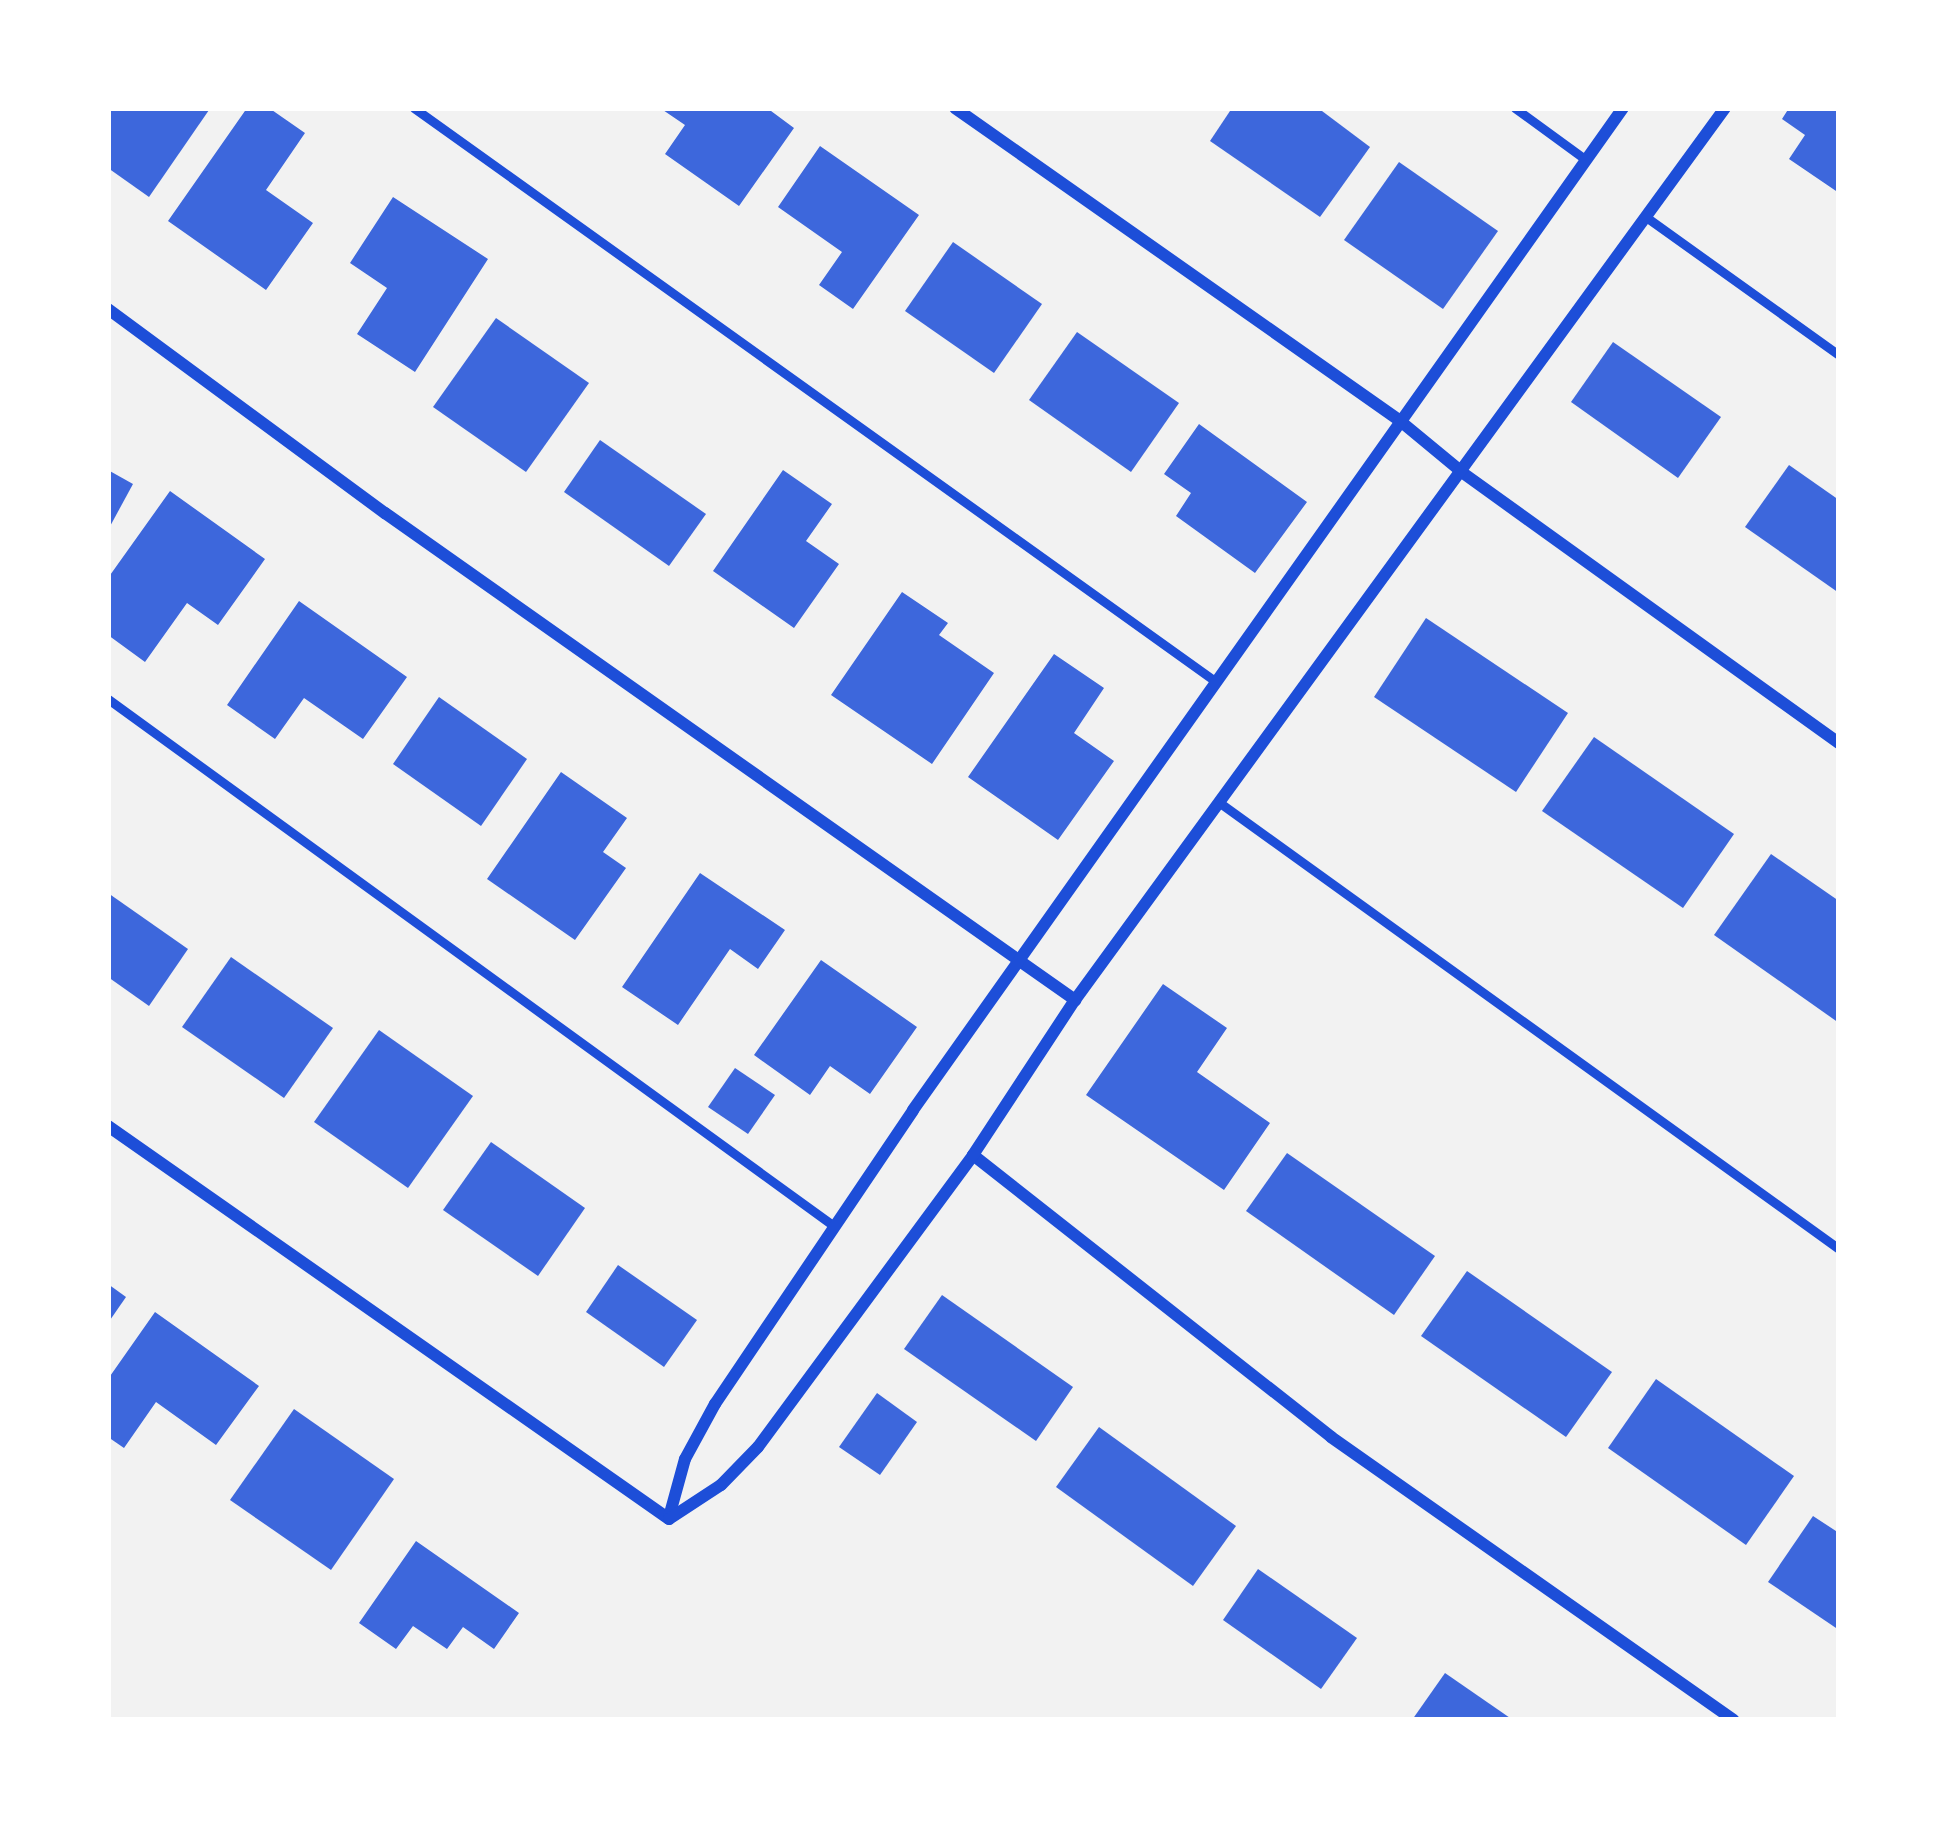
<!DOCTYPE html>
<html>
<head>
<meta charset="utf-8">
<style>
  body { margin:0 }
  #map { position:relative; width:1947px; height:1828px; overflow:hidden; background:#f2f2f2; font-family:"Playfair Display",serif }
  div>[style] { position:absolute }
  .building>* { inset:0; background:#3d67dc }
  .service>* { height:9px; margin:-4.5px; padding:0 4.5px; transform-origin:4.5px; border-radius:4.5px; background:#1d4ed8 }
  .minor>* { height:12px; margin:-6px; padding:0 6px; transform-origin:6px; border-radius:6px; background:#1d4ed8 }
  span { translate:-50% -50%; white-space:nowrap; text-align:center; line-height:1.15; -webkit-text-stroke:9px #fff; paint-order:stroke }
  .frame { position:absolute; inset:0; border:111px solid #fff; pointer-events:none }
</style>
</head>
<body>
<div id="map">
  <div class="building">
    <i style="clip-path:polygon(108px 108px,206px 108px,209px 110px,149px 197px,108px 168px)"></i>
    <i style="clip-path:polygon(247px 108px,269px 108px,305px 133px,266px 190px,313px 223px,266px 290px,168px 221px)"></i>
    <i style="clip-path:polygon(660px 108px,767px 108px,794px 128px,739px 206px,665px 154px,685px 125px)"></i>
    <i style="clip-path:polygon(1232px 108px,1318px 108px,1370px 147px,1320px 217px,1210px 141px)"></i>
    <i style="clip-path:polygon(1789px 108px,1839px 108px,1839px 193px,1789px 159px,1805px 135px,1782px 119px)"></i>
    <i style="clip-path:polygon(820px 146px,919px 215px,853px 309px,819px 285px,842px 252px,778px 207px)"></i>
    <i style="clip-path:polygon(1399px 162px,1498px 231px,1443px 309px,1344px 240px)"></i>
    <i style="clip-path:polygon(393px 197px,488px 259px,415px 372px,357px 334px,387px 288px,350px 263px)"></i>
    <i style="clip-path:polygon(953px 242px,1042px 304px,994px 373px,905px 311px)"></i>
    <i style="clip-path:polygon(496px 318px,589px 383px,526px 472px,433px 407px)"></i>
    <i style="clip-path:polygon(1077px 332px,1179px 403px,1131px 472px,1029px 400px)"></i>
    <i style="clip-path:polygon(1613px 342px,1721px 417px,1678px 478px,1571px 402px)"></i>
    <i style="clip-path:polygon(1199px 424px,1307px 502px,1255px 573px,1176px 516px,1191px 493px,1164px 474px)"></i>
    <i style="clip-path:polygon(600px 440px,706px 514px,669px 566px,564px 492px)"></i>
    <i style="clip-path:polygon(1789px 465px,1839px 500px,1839px 593px,1745px 527px)"></i>
    <i style="clip-path:polygon(108px 470px,133px 484px,108px 530px)"></i>
    <i style="clip-path:polygon(783px 470px,832px 504px,806px 541px,839px 564px,794px 628px,713px 571px)"></i>
    <i style="clip-path:polygon(170px 491px,265px 559px,218px 625px,187px 603px,145px 662px,108px 635px,108px 578px)"></i>
    <i style="clip-path:polygon(902px 592px,948px 623px,939px 635px,994px 673px,932px 764px,831px 695px)"></i>
    <i style="clip-path:polygon(299px 601px,407px 677px,363px 739px,304px 698px,275px 739px,227px 705px)"></i>
    <i style="clip-path:polygon(1426px 618px,1568px 713px,1516px 792px,1374px 697px)"></i>
    <i style="clip-path:polygon(1054px 654px,1104px 688px,1074px 733px,1114px 761px,1058px 840px,968px 777px)"></i>
    <i style="clip-path:polygon(439px 697px,527px 759px,481px 826px,393px 764px)"></i>
    <i style="clip-path:polygon(1594px 737px,1734px 834px,1683px 908px,1542px 811px)"></i>
    <i style="clip-path:polygon(561px 772px,627px 818px,603px 852px,626px 868px,575px 940px,487px 879px)"></i>
    <i style="clip-path:polygon(1771px 854px,1839px 901px,1839px 1023px,1714px 935px)"></i>
    <i style="clip-path:polygon(700px 873px,785px 930px,758px 969px,730px 949px,678px 1025px,622px 987px)"></i>
    <i style="clip-path:polygon(108px 893px,188px 949px,149px 1006px,108px 977px)"></i>
    <i style="clip-path:polygon(231px 957px,333px 1028px,284px 1098px,182px 1027px)"></i>
    <i style="clip-path:polygon(821px 960px,917px 1027px,870px 1094px,830px 1066px,810px 1095px,754px 1055px)"></i>
    <i style="clip-path:polygon(1163px 984px,1227px 1028px,1197px 1072px,1270px 1123px,1224px 1190px,1086px 1095px)"></i>
    <i style="clip-path:polygon(379px 1030px,473px 1096px,408px 1188px,314px 1122px)"></i>
    <i style="clip-path:polygon(735px 1068px,775px 1095px,748px 1134px,708px 1107px)"></i>
    <i style="clip-path:polygon(491px 1142px,585px 1208px,538px 1276px,443px 1210px)"></i>
    <i style="clip-path:polygon(1287px 1153px,1435px 1256px,1394px 1315px,1246px 1211px)"></i>
    <i style="clip-path:polygon(618px 1265px,697px 1320px,664px 1367px,586px 1312px)"></i>
    <i style="clip-path:polygon(1467px 1271px,1612px 1372px,1566px 1437px,1421px 1336px)"></i>
    <i style="clip-path:polygon(108px 1284px,126px 1297px,108px 1323px)"></i>
    <i style="clip-path:polygon(942px 1295px,1073px 1387px,1036px 1441px,904px 1349px)"></i>
    <i style="clip-path:polygon(155px 1312px,259px 1386px,216px 1445px,156px 1402px,124px 1448px,108px 1437px,108px 1379px)"></i>
    <i style="clip-path:polygon(1656px 1379px,1794px 1476px,1746px 1545px,1608px 1448px)"></i>
    <i style="clip-path:polygon(877px 1393px,917px 1422px,880px 1475px,839px 1447px)"></i>
    <i style="clip-path:polygon(294px 1409px,394px 1479px,331px 1570px,230px 1500px)"></i>
    <i style="clip-path:polygon(1099px 1427px,1236px 1526px,1193px 1586px,1056px 1487px)"></i>
    <i style="clip-path:polygon(1813px 1516px,1839px 1533px,1839px 1630px,1768px 1582px)"></i>
    <i style="clip-path:polygon(416px 1541px,519px 1613px,494px 1649px,463px 1627px,447px 1649px,413px 1626px,396px 1649px,359px 1623px)"></i>
    <i style="clip-path:polygon(1258px 1569px,1357px 1638px,1321px 1689px,1223px 1620px)"></i>
    <i style="clip-path:polygon(1445px 1673px,1513px 1720px,1412px 1720px)"></i>
  </div>
  <div class="service">
    <i style="left:414px;top:108px;width:985px;rotate:35.58deg"></i>
    <i style="left:1515px;top:108px;width:88px;rotate:36.2deg"></i>
    <i style="left:1646px;top:217px;width:237px;rotate:35.6deg"></i>
    <i style="left:108px;top:699px;width:897px;rotate:35.98deg"></i>
    <i style="left:1220px;top:803px;width:763px;rotate:35.77deg"></i>
  </div>
  <div class="minor">
    <i style="left:955px;top:108px;width:543px;rotate:35.1deg"></i>
    <i style="left:1399px;top:420px;width:83px;rotate:39.6deg"></i>
    <i style="left:1463px;top:473px;width:463px;rotate:35.7deg"></i>
    <i style="left:108px;top:309px;width:344px;rotate:36.4deg"></i>
    <i style="left:385px;top:513px;width:845px;rotate:35.21deg"></i>
    <i style="left:108px;top:1126px;width:685px;rotate:35.01deg"></i>
    <i style="left:973px;top:1155px;width:456px;rotate:38.2deg"></i>
    <i style="left:1331px;top:1437px;width:492px;rotate:35.1deg"></i>
    <i style="left:669px;top:1517px;width:60px;rotate:-74.6deg"></i>
    <i style="left:685px;top:1459px;width:63px;rotate:-61.4deg"></i>
    <i style="left:715px;top:1404px;width:354px;rotate:-56deg"></i>
    <i style="left:913px;top:1110px;width:1228px;rotate:-54.68deg"></i>
    <i style="left:669px;top:1519px;width:62px;rotate:-33.2deg"></i>
    <i style="left:721px;top:1485px;width:53px;rotate:-45.8deg"></i>
    <i style="left:758px;top:1447px;width:363px;rotate:-53.6deg"></i>
    <i style="left:973px;top:1155px;width:186px;rotate:-56.7deg"></i>
    <i style="left:1075px;top:1000px;width:1104px;rotate:-53.92deg"></i>
  </div>
  <div class="frame"></div>
</div>
</body>
</html>
